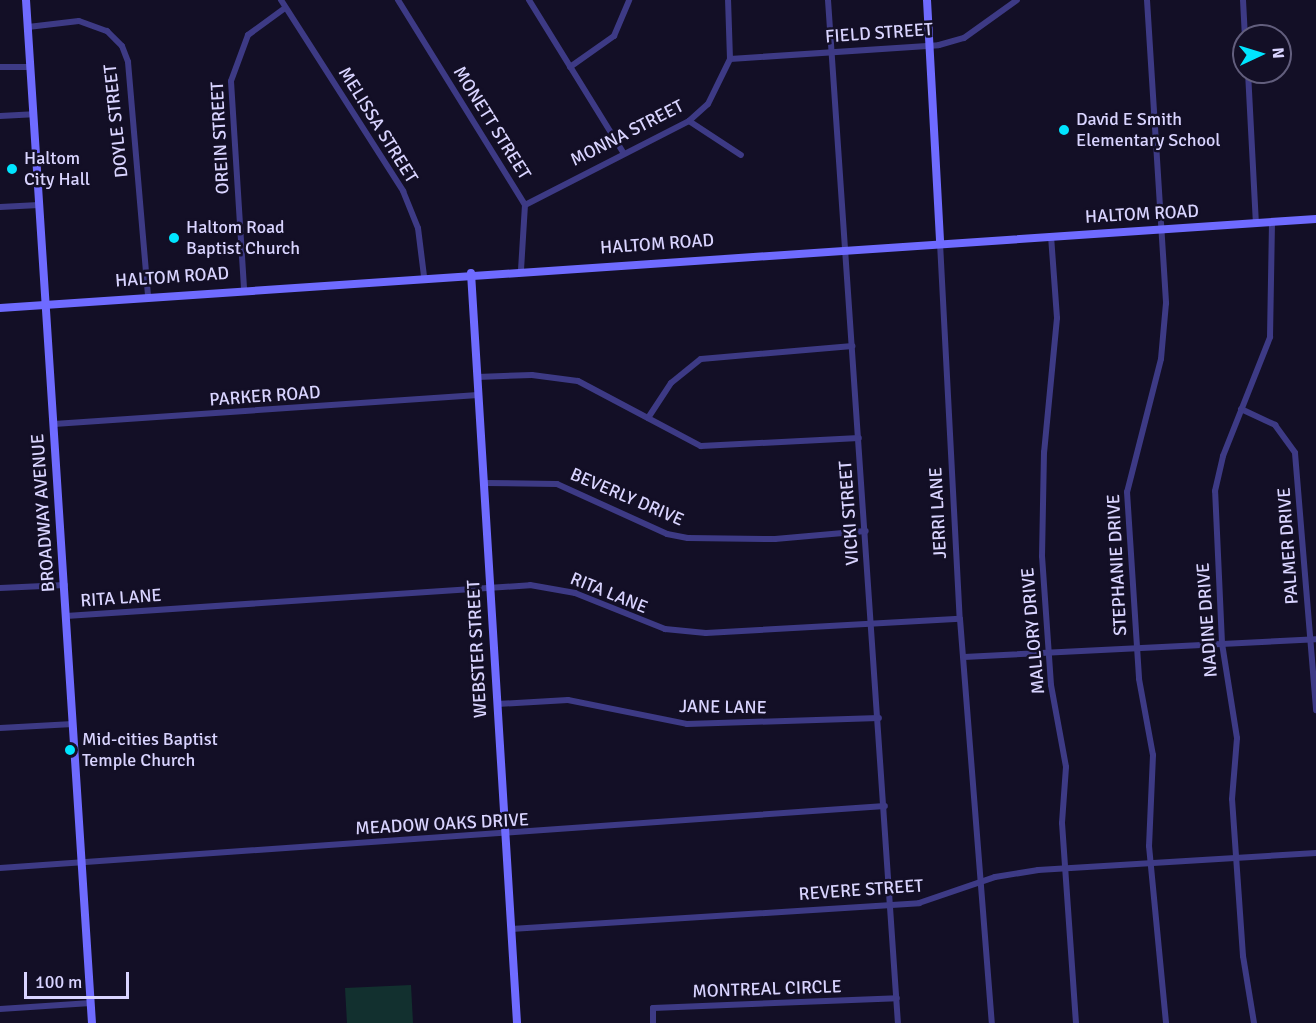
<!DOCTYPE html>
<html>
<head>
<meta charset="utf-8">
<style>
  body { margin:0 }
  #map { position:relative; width:1316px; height:1023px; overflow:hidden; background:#130f26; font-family:Signika,sans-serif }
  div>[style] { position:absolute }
  .green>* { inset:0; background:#12302f }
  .street>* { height:6px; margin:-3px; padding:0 3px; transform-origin:3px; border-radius:3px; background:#3d3a85 }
  .secondary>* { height:8px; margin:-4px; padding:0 4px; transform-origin:4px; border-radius:4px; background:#6f6bff }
  .dots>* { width:16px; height:16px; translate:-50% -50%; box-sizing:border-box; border:3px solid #130f26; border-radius:50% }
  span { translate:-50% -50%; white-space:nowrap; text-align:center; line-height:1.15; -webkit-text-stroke:5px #130f26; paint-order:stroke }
  .street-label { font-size:18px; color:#d9d4ff }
  .poi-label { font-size:18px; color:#d9d4ff }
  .left { translate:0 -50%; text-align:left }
  .north { position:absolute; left:1232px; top:24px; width:60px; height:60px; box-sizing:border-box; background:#130f26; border:2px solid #625e7d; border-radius:50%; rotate:86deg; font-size:16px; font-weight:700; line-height:24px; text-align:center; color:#d9d4ff }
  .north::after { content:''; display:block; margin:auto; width:21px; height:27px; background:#00e5ff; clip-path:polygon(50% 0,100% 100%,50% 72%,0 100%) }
  .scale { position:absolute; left:24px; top:972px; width:105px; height:27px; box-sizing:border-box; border:3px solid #d9d4ff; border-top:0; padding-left:8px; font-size:18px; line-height:21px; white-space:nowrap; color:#d9d4ff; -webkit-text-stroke:4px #130f26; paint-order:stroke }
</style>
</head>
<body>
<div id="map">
  <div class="green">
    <i style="clip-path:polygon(411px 985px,413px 1023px,347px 1023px,345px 988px)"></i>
  </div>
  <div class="street">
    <i style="left:281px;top:0;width:227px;rotate:57.4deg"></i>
    <i style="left:403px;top:191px;width:40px;rotate:68deg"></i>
    <i style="left:418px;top:228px;width:48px;rotate:82.9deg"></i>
    <i style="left:398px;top:0;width:241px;rotate:58.2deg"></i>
    <i style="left:529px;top:0;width:179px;rotate:58.3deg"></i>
    <i style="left:828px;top:0;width:1025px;rotate:86.09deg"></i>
    <i style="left:1147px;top:0;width:304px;rotate:86.4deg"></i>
    <i style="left:1166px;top:303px;width:56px;rotate:95.1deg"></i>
    <i style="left:1161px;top:359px;width:137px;rotate:104.3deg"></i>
    <i style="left:1127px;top:492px;width:187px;rotate:86.3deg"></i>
    <i style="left:1139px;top:679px;width:77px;rotate:79.6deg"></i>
    <i style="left:1153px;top:755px;width:91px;rotate:92.5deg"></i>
    <i style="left:1149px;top:846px;width:178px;rotate:84.5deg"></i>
    <i style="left:1243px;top:0;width:36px;rotate:87deg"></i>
    <i style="left:28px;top:27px;width:51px;rotate:-6.7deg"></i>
    <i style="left:79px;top:21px;width:30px;rotate:20deg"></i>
    <i style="left:107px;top:31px;width:21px;rotate:45deg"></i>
    <i style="left:122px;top:46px;width:17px;rotate:69deg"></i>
    <i style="left:128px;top:62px;width:234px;rotate:85.1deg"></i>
    <i style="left:730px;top:59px;width:209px;rotate:-3.8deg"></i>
    <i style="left:939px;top:45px;width:26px;rotate:-16deg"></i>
    <i style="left:964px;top:38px;width:65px;rotate:-35.6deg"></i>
    <i style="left:0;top:67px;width:31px"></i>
    <i style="left:570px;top:67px;width:54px;rotate:-35.2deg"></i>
    <i style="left:614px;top:36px;width:39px;rotate:-67deg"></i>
    <i style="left:1248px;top:72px;width:151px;rotate:87deg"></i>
    <i style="left:0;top:116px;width:33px;rotate:-3deg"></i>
    <i style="left:689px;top:121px;width:62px;rotate:33.2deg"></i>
    <i style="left:0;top:207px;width:39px;rotate:-3deg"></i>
    <i style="left:1051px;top:236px;width:82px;rotate:85.8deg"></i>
    <i style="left:1057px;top:318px;width:135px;rotate:95.5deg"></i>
    <i style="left:1044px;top:452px;width:104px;rotate:91.1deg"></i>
    <i style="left:1042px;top:556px;width:129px;rotate:86deg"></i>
    <i style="left:1051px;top:685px;width:83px;rotate:79.6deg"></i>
    <i style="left:1066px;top:767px;width:56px;rotate:94.1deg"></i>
    <i style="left:1062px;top:823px;width:200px;rotate:86deg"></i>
    <i style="left:940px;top:243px;width:377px;rotate:87deg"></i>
    <i style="left:960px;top:619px;width:405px;rotate:85.5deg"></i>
    <i style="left:521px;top:270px;width:65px;rotate:-86.5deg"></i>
    <i style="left:525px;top:205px;width:184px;rotate:-27.1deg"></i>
    <i style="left:689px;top:121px;width:25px;rotate:-42deg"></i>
    <i style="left:708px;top:104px;width:50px;rotate:-63.9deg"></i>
    <i style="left:730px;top:59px;width:59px;rotate:-91.9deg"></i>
    <i style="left:244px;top:288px;width:207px;rotate:-93.6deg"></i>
    <i style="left:231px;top:81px;width:49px;rotate:-69.7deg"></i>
    <i style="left:248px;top:35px;width:46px;rotate:-36.1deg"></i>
    <i style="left:477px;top:377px;width:55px;rotate:-2.1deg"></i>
    <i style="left:532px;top:375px;width:46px;rotate:7.4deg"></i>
    <i style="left:578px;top:381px;width:139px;rotate:27.9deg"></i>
    <i style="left:701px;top:446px;width:158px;rotate:-2.9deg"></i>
    <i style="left:1241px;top:409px;width:38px;rotate:25deg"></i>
    <i style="left:1275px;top:425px;width:34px;rotate:54deg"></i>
    <i style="left:1295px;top:453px;width:258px;rotate:85.3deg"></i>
    <i style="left:648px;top:418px;width:42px;rotate:-56.7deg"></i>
    <i style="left:671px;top:383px;width:38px;rotate:-39deg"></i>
    <i style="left:701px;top:359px;width:152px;rotate:-4.9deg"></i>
    <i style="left:54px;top:424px;width:425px;rotate:-3.9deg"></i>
    <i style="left:484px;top:483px;width:73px;rotate:0.8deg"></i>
    <i style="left:557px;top:484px;width:121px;rotate:24.4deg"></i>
    <i style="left:667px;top:534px;width:21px;rotate:11deg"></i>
    <i style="left:688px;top:538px;width:87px;rotate:0.7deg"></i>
    <i style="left:775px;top:539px;width:91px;rotate:-5deg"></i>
    <i style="left:0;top:588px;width:65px;rotate:-2.6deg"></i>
    <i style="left:66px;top:616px;width:465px;rotate:-3.8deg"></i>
    <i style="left:530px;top:585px;width:46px;rotate:10.1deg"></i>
    <i style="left:575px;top:593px;width:97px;rotate:21.8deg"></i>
    <i style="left:665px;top:629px;width:41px;rotate:5.6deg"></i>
    <i style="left:706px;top:633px;width:254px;rotate:-3.2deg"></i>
    <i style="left:964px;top:657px;width:352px;rotate:-2.9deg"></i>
    <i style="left:497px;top:704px;width:71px;rotate:-3.2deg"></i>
    <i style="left:568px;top:700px;width:121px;rotate:11.4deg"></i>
    <i style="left:687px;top:724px;width:192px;rotate:-1.8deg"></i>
    <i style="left:0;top:728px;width:73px;rotate:-3.1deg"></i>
    <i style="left:0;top:868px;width:887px;rotate:-4.01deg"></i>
    <i style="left:511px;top:929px;width:409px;rotate:-3.6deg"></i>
    <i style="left:919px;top:903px;width:80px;rotate:-18.9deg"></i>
    <i style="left:995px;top:877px;width:44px;rotate:-9.2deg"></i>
    <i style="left:1038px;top:870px;width:279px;rotate:-3.5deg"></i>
    <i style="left:0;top:1009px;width:91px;rotate:-3.8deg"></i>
    <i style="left:653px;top:1023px;width:15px;rotate:-90deg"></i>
    <i style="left:653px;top:1008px;width:244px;rotate:-2.3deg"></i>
    <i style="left:1254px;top:1023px;width:68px;rotate:-99.3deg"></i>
    <i style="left:1243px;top:956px;width:157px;rotate:-94deg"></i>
    <i style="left:1232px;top:799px;width:61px;rotate:-85.3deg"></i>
    <i style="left:1237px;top:738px;width:96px;rotate:-99deg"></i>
    <i style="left:1222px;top:643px;width:152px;rotate:-92.6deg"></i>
    <i style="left:1215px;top:491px;width:36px;rotate:-77deg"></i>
    <i style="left:1223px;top:456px;width:128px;rotate:-68.4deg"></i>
    <i style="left:1270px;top:337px;width:115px;rotate:-89deg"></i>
  </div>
  <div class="secondary">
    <i style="left:26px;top:0;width:1025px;rotate:86.31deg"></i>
    <i style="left:927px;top:0;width:242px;rotate:86.9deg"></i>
    <i style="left:471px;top:273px;width:751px;rotate:86.49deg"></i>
    <i style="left:0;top:308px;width:1319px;rotate:-3.87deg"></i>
  </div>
  <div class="dots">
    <i style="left:1064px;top:130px;background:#00e5ff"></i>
    <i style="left:12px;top:169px;background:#00e5ff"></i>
    <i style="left:174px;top:238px;background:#00e5ff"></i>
    <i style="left:70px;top:750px;background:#00e5ff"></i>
  </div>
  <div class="street-label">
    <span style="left:879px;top:33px;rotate:-4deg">FIELD STREET</span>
    <span style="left:116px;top:121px;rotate:-96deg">DOYLE STREET</span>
    <span style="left:492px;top:123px;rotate:58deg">MONETT STREET</span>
    <span style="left:378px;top:125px;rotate:58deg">MELISSA STREET</span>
    <span style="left:627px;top:133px;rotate:-27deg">MONNA STREET</span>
    <span style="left:220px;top:138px;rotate:-93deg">OREIN STREET</span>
    <span style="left:1142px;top:214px;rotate:-3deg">HALTOM ROAD</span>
    <span style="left:657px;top:244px;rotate:-4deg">HALTOM ROAD</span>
    <span style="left:172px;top:277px;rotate:-4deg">HALTOM ROAD</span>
    <span style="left:265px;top:396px;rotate:-4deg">PARKER ROAD</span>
    <span style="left:627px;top:497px;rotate:23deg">BEVERLY DRIVE</span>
    <span style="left:43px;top:513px;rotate:-94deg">BROADWAY AVENUE</span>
    <span style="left:849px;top:513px;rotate:-94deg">VICKI STREET</span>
    <span style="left:938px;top:513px;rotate:-93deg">JERRI LANE</span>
    <span style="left:1288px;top:546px;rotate:-94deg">PALMER DRIVE</span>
    <span style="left:1117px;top:565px;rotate:-93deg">STEPHANIE DRIVE</span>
    <span style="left:609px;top:593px;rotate:22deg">RITA LANE</span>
    <span style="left:121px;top:598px;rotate:-4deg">RITA LANE</span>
    <span style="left:1207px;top:620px;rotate:-94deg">NADINE DRIVE</span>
    <span style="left:1033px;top:631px;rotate:-95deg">MALLORY DRIVE</span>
    <span style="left:477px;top:649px;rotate:-93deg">WEBSTER STREET</span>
    <span style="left:723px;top:707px;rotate:1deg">JANE LANE</span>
    <span style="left:442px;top:824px;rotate:-3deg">MEADOW OAKS DRIVE</span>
    <span style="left:861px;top:890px;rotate:-4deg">REVERE STREET</span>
    <span style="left:767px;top:989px;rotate:-2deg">MONTREAL CIRCLE</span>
  </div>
  <div class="poi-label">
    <span class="left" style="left:1076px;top:130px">David E Smith<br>Elementary School</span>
    <span class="left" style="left:24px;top:169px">Haltom<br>City Hall</span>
    <span class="left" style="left:186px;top:238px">Haltom Road<br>Baptist Church</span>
    <span class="left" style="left:82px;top:750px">Mid-cities Baptist<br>Temple Church</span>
  </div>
  <div class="north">N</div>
  <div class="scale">100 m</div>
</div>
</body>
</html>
